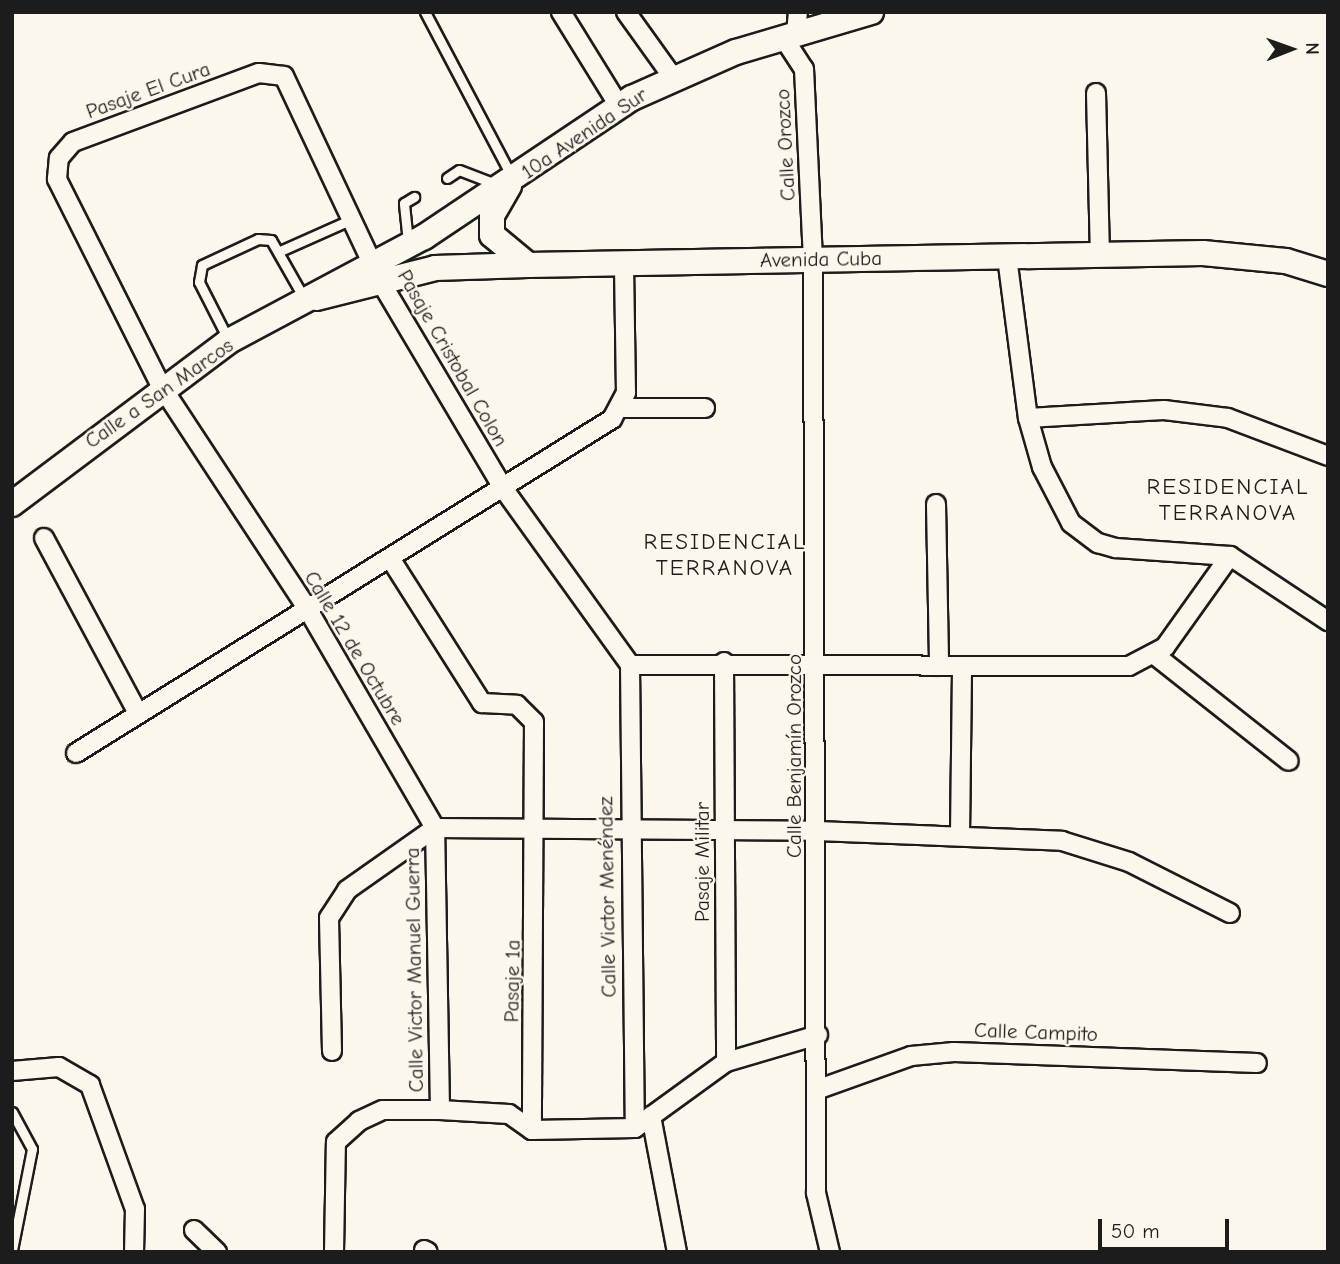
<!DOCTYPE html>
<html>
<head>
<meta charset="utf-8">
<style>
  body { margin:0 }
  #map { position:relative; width:1340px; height:1264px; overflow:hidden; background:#fbf7ec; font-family:"Comic Neue",sans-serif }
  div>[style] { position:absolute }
  .roads { filter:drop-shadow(2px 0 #1c1c1c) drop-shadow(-2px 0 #1c1c1c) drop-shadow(0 2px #1c1c1c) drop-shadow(0 -2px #1c1c1c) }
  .lane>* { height:9px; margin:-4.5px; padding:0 4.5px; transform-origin:4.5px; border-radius:4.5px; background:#fbf7ec }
  .street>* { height:18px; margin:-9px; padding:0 9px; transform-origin:9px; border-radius:9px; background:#fbf7ec }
  .secondary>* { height:24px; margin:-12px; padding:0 12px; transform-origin:12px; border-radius:12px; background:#fbf7ec }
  span { translate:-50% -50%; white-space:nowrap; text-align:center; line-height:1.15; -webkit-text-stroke:5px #fbf7ec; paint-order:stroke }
  .street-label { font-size:21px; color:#1c1c1c }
  .neighbourhood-label { font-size:23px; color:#1c1c1c; letter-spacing:2px }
  .frame { position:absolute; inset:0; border:14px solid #1c1c1c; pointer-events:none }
  .north { position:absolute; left:1256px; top:14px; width:70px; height:70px; -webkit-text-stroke:5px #fbf7ec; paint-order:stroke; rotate:89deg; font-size:19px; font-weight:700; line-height:28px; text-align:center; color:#1c1c1c }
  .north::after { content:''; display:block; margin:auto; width:24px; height:32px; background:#1c1c1c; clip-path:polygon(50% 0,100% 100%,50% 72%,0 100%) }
  .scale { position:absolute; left:1098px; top:1219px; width:131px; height:32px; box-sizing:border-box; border:4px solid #1c1c1c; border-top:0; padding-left:9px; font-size:21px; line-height:24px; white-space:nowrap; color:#1c1c1c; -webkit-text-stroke:5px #fbf7ec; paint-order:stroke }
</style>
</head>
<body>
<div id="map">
  <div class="roads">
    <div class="lane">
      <i style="left:425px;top:12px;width:184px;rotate:62.2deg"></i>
      <i style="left:447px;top:178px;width:14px;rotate:-34deg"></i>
      <i style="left:459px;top:170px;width:39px;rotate:21deg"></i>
      <i style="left:408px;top:242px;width:39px;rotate:-96deg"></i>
      <i style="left:404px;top:203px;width:12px;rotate:-31deg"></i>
      <i style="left:280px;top:251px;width:79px;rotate:-24deg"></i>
      <i style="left:228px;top:339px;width:64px;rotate:-117deg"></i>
      <i style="left:199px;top:282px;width:17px;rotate:-80deg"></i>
      <i style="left:202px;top:265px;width:62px;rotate:-24.9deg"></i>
      <i style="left:258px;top:239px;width:13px;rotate:4deg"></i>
      <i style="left:271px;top:240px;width:67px;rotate:60.4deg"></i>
      <i style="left:12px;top:1112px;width:42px;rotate:61.6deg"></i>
      <i style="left:32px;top:1149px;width:103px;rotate:101.2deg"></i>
    </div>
    <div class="street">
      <i style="left:561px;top:12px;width:110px;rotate:58.3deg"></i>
      <i style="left:626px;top:12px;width:79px;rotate:54.3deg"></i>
      <i style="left:796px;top:34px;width:22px;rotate:-85deg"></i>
      <i style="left:783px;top:37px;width:38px;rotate:57deg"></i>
      <i style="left:804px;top:69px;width:190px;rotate:87.3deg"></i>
      <i style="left:813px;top:259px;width:934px;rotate:89.82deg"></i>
      <i style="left:816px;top:1193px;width:61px;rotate:76.7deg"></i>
      <i style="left:1096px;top:93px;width:161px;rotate:88.6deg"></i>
      <i style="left:1007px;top:257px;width:162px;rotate:82.6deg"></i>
      <i style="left:1028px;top:418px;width:51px;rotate:74.1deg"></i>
      <i style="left:1042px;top:467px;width:63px;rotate:62.6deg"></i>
      <i style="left:1071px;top:523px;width:34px;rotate:37deg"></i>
      <i style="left:1098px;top:543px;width:19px;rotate:16deg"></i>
      <i style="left:1116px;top:548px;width:114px;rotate:4deg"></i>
      <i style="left:1230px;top:556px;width:118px;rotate:33.6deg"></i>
      <i style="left:623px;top:408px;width:82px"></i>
      <i style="left:1028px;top:418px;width:136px;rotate:-3.4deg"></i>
      <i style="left:1164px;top:410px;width:64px;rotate:7.1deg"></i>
      <i style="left:1228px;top:418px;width:107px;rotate:20.8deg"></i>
      <i style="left:936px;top:504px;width:162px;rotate:88.9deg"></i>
      <i style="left:44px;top:538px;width:199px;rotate:61.8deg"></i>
      <i style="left:390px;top:558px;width:172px;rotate:57.6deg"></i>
      <i style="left:482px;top:703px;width:35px;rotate:3deg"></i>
      <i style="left:517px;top:705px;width:24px;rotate:45deg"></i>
      <i style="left:534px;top:722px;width:408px;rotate:90.3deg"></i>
      <i style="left:1156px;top:656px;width:169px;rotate:38.3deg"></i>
      <i style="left:724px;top:662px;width:400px;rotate:89.7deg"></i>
      <i style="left:630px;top:665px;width:499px;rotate:0.1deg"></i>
      <i style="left:1129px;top:666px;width:41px;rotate:-27.8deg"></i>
      <i style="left:1165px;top:647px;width:112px;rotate:-54.5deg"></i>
      <i style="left:630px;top:665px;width:463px;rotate:89.4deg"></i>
      <i style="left:76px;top:753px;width:632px;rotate:-31.93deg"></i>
      <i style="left:612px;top:419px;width:30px;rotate:-62deg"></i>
      <i style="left:626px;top:393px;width:129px;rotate:-90.9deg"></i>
      <i style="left:435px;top:828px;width:382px;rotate:0.4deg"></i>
      <i style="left:817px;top:831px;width:245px;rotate:2.3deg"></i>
      <i style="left:1062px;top:841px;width:70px;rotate:17.4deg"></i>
      <i style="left:1129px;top:862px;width:113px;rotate:26.8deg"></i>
      <i style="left:960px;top:835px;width:168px;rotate:-89.3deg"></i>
      <i style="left:332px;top:1051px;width:133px;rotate:-91.3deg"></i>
      <i style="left:329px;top:918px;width:33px;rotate:-57deg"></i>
      <i style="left:347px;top:890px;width:108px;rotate:-35.2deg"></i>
      <i style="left:12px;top:1071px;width:47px;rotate:-4.9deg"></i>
      <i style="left:59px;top:1067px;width:36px;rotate:30deg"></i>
      <i style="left:90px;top:1085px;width:132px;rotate:70.1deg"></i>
      <i style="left:135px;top:1209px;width:43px;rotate:91.3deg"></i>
      <i style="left:819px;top:1089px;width:98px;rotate:-19.7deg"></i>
      <i style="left:911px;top:1056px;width:43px;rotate:-5.3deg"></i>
      <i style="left:954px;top:1052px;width:303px;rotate:2.1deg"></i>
      <i style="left:440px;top:1110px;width:282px;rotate:-91deg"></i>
      <i style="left:435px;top:828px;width:255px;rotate:-120.2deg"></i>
      <i style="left:307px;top:608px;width:266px;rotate:-123.3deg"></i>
      <i style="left:161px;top:386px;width:232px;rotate:-116.7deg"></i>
      <i style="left:57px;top:179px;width:21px;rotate:-85deg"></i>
      <i style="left:59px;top:158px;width:21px;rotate:-49deg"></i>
      <i style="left:73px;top:142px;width:198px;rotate:-20.4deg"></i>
      <i style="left:259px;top:73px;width:25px;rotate:7deg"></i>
      <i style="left:284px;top:76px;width:230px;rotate:64.8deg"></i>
      <i style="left:382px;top:284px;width:237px;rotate:59.3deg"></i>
      <i style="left:503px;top:488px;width:218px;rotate:54.3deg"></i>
      <i style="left:651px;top:1116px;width:138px;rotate:79.2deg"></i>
      <i style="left:194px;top:1230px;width:32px;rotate:44deg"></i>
      <i style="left:424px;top:1250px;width:4px;rotate:27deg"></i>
      <i style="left:334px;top:1252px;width:110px;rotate:-89deg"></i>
      <i style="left:336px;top:1142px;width:31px;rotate:-42deg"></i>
      <i style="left:359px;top:1121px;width:26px;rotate:-25deg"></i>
      <i style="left:383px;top:1110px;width:57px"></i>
      <i style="left:440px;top:1110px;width:69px;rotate:3.3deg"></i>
      <i style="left:509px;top:1114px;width:28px;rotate:35deg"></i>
      <i style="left:532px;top:1130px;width:103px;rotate:-1.1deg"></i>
      <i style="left:635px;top:1128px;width:112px;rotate:-36deg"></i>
      <i style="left:726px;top:1062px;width:96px;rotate:-16.4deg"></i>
    </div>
    <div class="secondary">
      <i style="left:509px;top:186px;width:34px;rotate:120deg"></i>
      <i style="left:492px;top:215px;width:20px;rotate:90deg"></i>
      <i style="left:492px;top:235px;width:47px;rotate:39.8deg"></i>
      <i style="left:316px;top:298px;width:123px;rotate:-14.1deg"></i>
      <i style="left:435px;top:268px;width:93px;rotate:-1.8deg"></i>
      <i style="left:528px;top:265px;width:675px;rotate:-1.02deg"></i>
      <i style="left:1203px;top:253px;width:83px;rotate:5.5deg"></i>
      <i style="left:1286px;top:261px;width:44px;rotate:17.2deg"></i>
      <i style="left:12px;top:504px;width:271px;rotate:-36.9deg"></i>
      <i style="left:229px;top:341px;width:221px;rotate:-28.1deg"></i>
      <i style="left:424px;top:237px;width:250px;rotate:-33.8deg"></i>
      <i style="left:632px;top:98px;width:114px;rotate:-23.9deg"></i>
      <i style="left:736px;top:52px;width:141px;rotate:-16.5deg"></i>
    </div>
  </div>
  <div class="street-label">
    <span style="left:148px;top:90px;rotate:-20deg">Pasaje El Cura</span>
    <span style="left:584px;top:133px;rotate:-34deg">10a Avenida Sur</span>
    <span style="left:785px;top:145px;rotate:-93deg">Calle Orozco</span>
    <span style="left:821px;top:259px;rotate:-1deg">Avenida Cuba</span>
    <span style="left:453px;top:358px;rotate:60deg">Pasaje Cristobal Colon</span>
    <span style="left:159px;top:393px;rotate:-35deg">Calle a San Marcos</span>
    <span style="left:355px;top:648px;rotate:59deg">Calle 12 de Octubre</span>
    <span style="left:794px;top:756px;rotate:-90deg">Calle Benjamín Orozco</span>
    <span style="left:702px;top:862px;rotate:-90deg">Pasaje Militar</span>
    <span style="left:607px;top:897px;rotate:-91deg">Calle Victor Menéndez</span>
    <span style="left:414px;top:970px;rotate:-91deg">Calle Victor Manuel Guerra</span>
    <span style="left:512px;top:981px;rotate:-89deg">Pasaje 1a</span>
    <span style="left:1036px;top:1032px;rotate:2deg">Calle Campito</span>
  </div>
  <div class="neighbourhood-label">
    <span style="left:1228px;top:500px">RESIDENCIAL<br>TERRANOVA</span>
    <span style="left:725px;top:555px">RESIDENCIAL<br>TERRANOVA</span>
  </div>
  <div class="frame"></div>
  <div class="north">N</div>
  <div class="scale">50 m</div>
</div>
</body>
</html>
